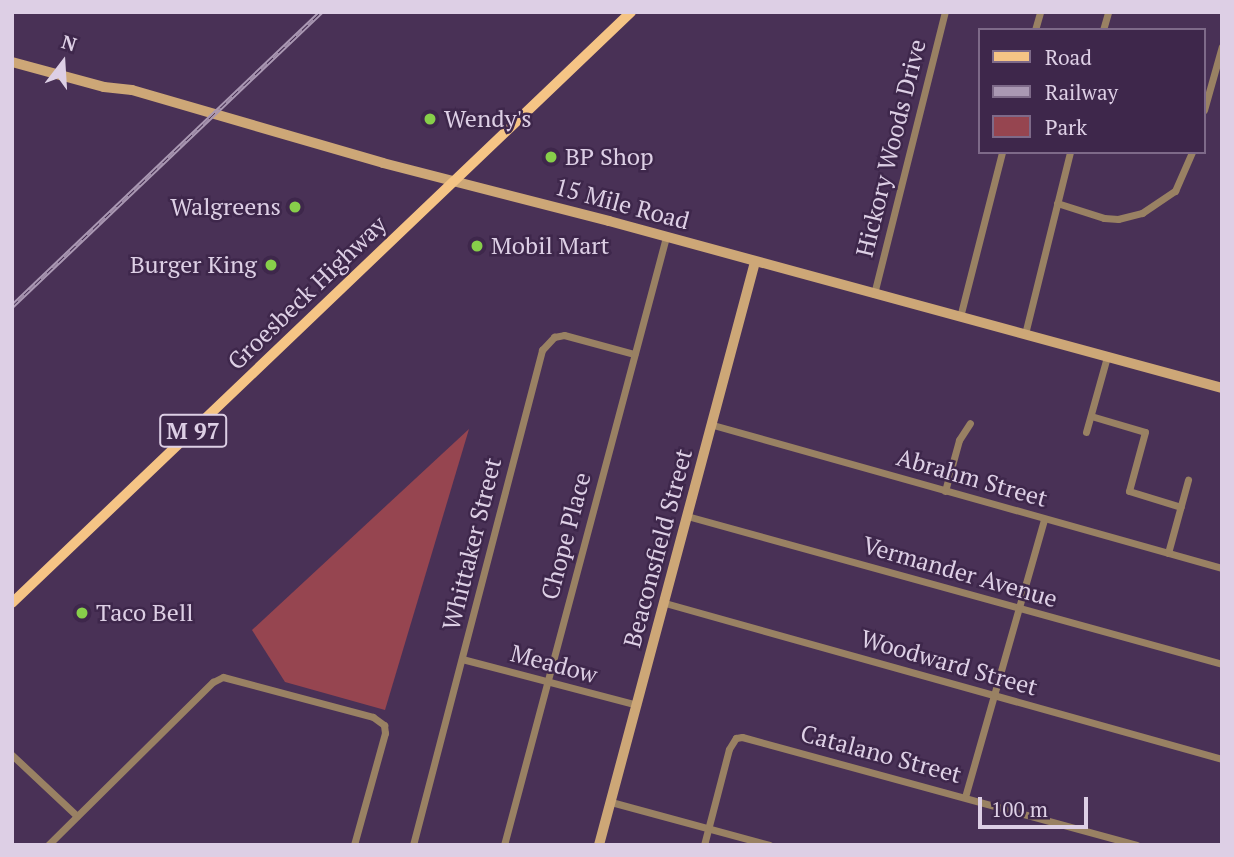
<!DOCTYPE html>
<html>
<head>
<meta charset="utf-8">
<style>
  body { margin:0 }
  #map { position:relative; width:1234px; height:857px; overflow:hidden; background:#493156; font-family:"PT Serif",serif }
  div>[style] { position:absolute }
  .green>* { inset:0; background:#964550 }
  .street>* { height:7px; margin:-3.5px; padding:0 3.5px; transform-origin:3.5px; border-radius:3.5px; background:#998163 }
  .secondary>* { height:10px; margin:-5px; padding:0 5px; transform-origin:5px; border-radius:5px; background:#cda777 }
  .primary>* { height:10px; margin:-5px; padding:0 5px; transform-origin:5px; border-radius:5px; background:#f5c485 }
  .rail>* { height:5px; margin-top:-2.5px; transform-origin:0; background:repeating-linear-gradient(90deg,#3e274b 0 8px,#aa98b3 0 16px); box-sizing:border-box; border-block:2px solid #aa98b3 }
  .dots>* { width:19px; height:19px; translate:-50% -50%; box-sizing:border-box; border:4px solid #3e274b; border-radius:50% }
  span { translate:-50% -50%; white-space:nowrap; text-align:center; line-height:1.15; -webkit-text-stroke:5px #3e274b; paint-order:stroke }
  .shield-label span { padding:2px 5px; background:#3e274b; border:2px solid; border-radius:5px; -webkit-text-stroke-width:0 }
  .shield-label { font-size:23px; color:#ddcfe5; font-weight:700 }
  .poi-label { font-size:24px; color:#ddcfe5 }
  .left { translate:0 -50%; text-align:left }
  .right { translate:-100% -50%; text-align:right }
  .street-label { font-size:24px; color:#ddcfe5 }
  .frame { position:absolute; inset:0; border:14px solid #ddcfe5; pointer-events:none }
  .legend { position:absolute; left:978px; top:28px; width:228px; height:126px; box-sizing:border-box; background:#3e274b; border:2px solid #7e6a89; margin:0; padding:9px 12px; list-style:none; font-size:21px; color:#ddcfe5 }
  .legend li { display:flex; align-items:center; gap:14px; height:35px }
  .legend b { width:35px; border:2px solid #7e6a89 }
  .north { position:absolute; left:28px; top:28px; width:70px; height:70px; -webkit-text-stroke:5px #3e274b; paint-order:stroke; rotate:17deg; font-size:19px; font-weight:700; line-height:28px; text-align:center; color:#ddcfe5 }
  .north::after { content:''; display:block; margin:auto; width:24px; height:32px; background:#ddcfe5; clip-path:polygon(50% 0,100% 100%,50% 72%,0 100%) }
  .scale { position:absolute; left:978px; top:797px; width:110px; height:32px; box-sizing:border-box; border:4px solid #ddcfe5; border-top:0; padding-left:9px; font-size:21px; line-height:24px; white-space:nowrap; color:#ddcfe5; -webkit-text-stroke:5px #3e274b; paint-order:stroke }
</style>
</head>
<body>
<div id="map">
  <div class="green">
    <i style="clip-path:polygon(469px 429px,385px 710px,285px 682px,252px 630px)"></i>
  </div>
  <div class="street">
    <i style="left:1035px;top:30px;width:19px;rotate:-74deg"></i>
    <i style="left:1103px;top:30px;width:19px;rotate:-74deg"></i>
    <i style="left:1204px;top:110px;width:66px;rotate:-74.3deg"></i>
    <i style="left:1057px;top:203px;width:49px;rotate:17.7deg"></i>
    <i style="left:1104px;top:218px;width:14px;rotate:4deg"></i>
    <i style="left:1118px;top:219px;width:25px;rotate:-14deg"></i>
    <i style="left:1142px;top:213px;width:40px;rotate:-34deg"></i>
    <i style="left:1175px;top:191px;width:43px;rotate:-66.4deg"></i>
    <i style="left:874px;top:294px;width:291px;rotate:-75.9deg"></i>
    <i style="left:960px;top:317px;width:170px;rotate:-75.7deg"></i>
    <i style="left:1025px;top:334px;width:187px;rotate:-76.1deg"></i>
    <i style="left:1091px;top:416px;width:56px;rotate:16.5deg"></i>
    <i style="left:1145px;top:432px;width:61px;rotate:105.2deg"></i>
    <i style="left:1129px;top:491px;width:54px;rotate:17.1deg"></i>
    <i style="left:713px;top:425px;width:529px;rotate:15.69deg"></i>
    <i style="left:1086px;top:432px;width:78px;rotate:-74.4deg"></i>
    <i style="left:945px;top:491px;width:53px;rotate:-74.6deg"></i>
    <i style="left:959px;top:440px;width:20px;rotate:-57deg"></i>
    <i style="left:687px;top:516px;width:555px;rotate:15.46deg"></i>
    <i style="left:1168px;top:553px;width:76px;rotate:-74.7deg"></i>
    <i style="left:665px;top:603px;width:578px;rotate:15.65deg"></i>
    <i style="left:462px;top:659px;width:181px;rotate:14.7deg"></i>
    <i style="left:12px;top:755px;width:89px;rotate:43.2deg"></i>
    <i style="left:965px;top:797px;width:289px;rotate:-74.1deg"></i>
    <i style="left:611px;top:802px;width:164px;rotate:15.2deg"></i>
    <i style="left:48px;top:845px;width:232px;rotate:-44.7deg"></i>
    <i style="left:213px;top:682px;width:11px;rotate:-27deg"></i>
    <i style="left:223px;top:677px;width:155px;rotate:14.9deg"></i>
    <i style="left:373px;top:717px;width:14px;rotate:36deg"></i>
    <i style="left:384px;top:725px;width:8px;rotate:83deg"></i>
    <i style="left:385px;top:733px;width:116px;rotate:105.5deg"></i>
    <i style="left:413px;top:845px;width:512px;rotate:-75.39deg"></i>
    <i style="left:542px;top:350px;width:18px;rotate:-47deg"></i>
    <i style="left:554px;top:337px;width:10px;rotate:-11deg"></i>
    <i style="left:564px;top:335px;width:73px;rotate:15.2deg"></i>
    <i style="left:504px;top:845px;width:629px;rotate:-75.08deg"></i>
    <i style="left:704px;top:845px;width:99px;rotate:-75.4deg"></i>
    <i style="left:729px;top:749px;width:13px;rotate:-58deg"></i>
    <i style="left:736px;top:738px;width:6px;rotate:-9deg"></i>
    <i style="left:742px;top:737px;width:409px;rotate:15.3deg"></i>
  </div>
  <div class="secondary">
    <i style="left:12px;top:62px;width:95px;rotate:15.2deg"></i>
    <i style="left:104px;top:87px;width:28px;rotate:6deg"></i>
    <i style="left:132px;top:90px;width:261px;rotate:16.2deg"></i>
    <i style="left:383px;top:163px;width:233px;rotate:14.4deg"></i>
    <i style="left:609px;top:221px;width:635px;rotate:15.24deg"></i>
    <i style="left:599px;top:845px;width:604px;rotate:-75.02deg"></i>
  </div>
  <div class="primary">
    <i style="left:12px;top:603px;width:856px;rotate:-43.67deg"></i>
  </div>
  <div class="rail">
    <i style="left:12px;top:306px;width:427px;rotate:-43.6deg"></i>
  </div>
  <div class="dots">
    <i style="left:430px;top:119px;background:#87cf4a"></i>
    <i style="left:551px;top:157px;background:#87cf4a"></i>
    <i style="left:295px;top:207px;background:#87cf4a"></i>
    <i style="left:477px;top:246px;background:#87cf4a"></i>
    <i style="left:271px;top:265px;background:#87cf4a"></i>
    <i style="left:82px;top:613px;background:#87cf4a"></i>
  </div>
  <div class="shield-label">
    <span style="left:193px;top:431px">M 97</span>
  </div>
  <div class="poi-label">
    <span class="left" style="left:444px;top:119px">Wendy's</span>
    <span class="left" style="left:565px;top:157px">BP Shop</span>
    <span class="right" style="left:281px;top:207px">Walgreens</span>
    <span class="left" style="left:491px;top:246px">Mobil Mart</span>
    <span class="right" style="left:257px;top:265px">Burger King</span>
    <span class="left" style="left:96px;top:613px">Taco Bell</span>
  </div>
  <div class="street-label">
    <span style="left:891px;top:148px;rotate:-76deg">Hickory Woods Drive</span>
    <span style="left:622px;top:204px;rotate:15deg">15 Mile Road</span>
    <span style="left:307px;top:293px;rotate:-44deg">Groesbeck Highway</span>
    <span style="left:972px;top:478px;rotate:16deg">Abrahm Street</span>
    <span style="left:566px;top:536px;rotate:-75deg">Chope Place</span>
    <span style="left:472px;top:544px;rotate:-76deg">Whittaker Street</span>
    <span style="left:658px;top:548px;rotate:-75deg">Beaconsfield Street</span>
    <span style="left:960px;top:572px;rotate:16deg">Vermander Avenue</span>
    <span style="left:949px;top:663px;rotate:16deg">Woodward Street</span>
    <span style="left:554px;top:664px;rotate:15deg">Meadow</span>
    <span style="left:881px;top:754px;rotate:15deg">Catalano Street</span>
  </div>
  <div class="frame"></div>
  <ul class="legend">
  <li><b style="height:9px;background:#f5c485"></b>Road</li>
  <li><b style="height:9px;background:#aa98b3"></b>Railway</li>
  <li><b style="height:19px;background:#964550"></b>Park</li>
  </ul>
  <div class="north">N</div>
  <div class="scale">100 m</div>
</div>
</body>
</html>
